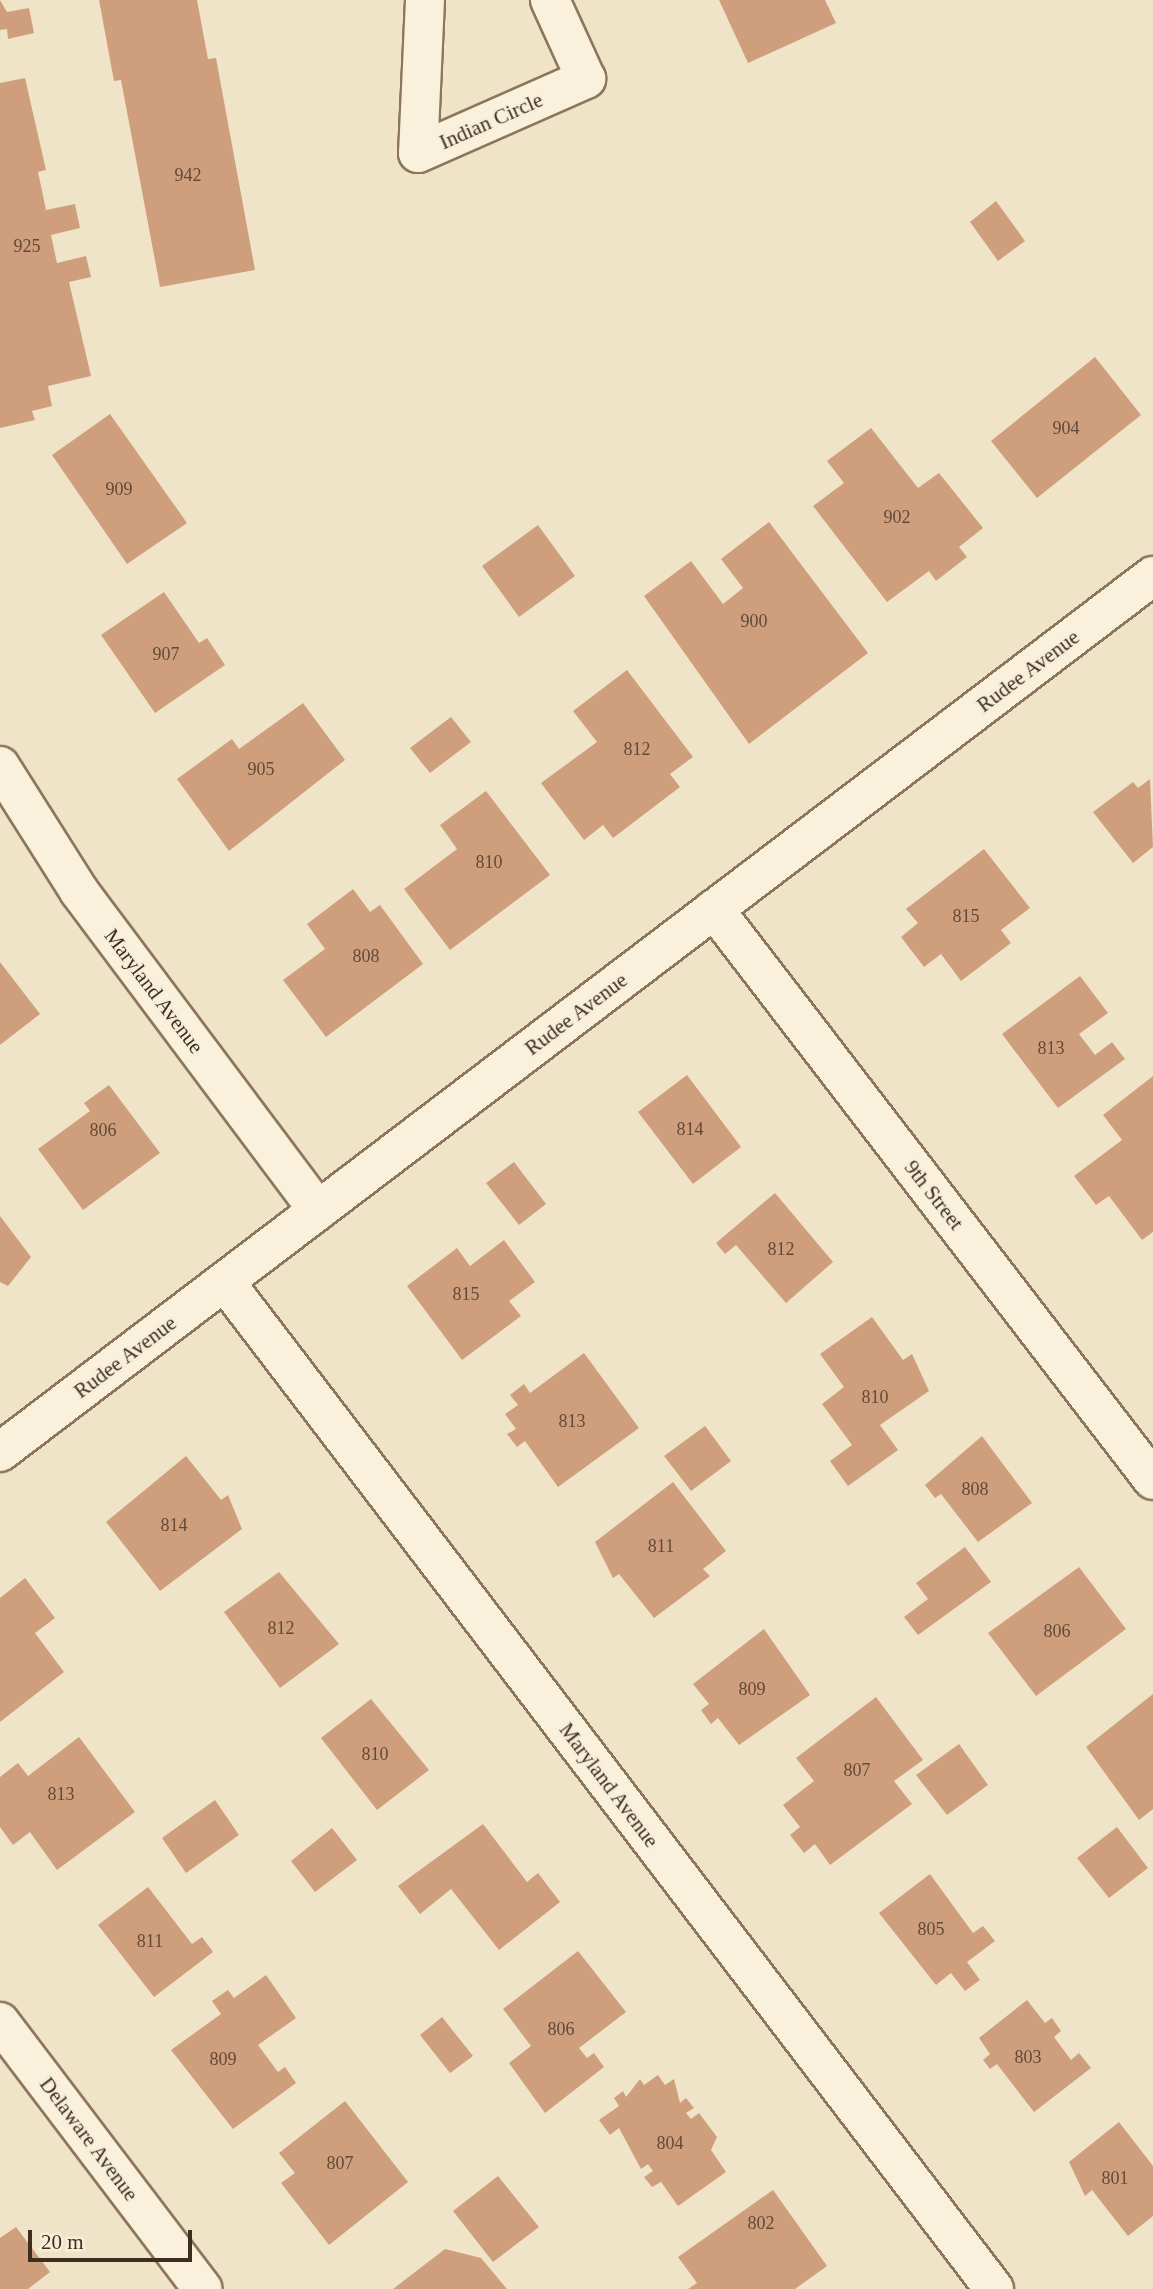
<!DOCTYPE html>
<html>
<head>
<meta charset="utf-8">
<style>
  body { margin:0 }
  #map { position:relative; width:1153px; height:2289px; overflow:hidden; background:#f0e4c8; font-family:"Times New Roman",serif }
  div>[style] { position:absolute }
  .building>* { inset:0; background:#cf9f7d }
  .roads { filter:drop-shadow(2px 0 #8d765c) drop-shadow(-2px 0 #8d765c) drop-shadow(0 2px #8d765c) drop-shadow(0 -2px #8d765c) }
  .minor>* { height:38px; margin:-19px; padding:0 19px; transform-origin:19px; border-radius:19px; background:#faf1dc }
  span { translate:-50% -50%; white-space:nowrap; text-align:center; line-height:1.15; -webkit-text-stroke:5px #f7eed8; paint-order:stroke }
  .number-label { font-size:18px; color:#624a37 }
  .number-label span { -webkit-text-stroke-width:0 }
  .street-label { font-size:21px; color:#3d2e20 }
  .scale { position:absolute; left:28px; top:2230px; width:164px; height:32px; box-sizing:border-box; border:4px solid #3d2e20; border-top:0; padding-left:9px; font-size:21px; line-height:24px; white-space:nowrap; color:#3d2e20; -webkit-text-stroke:5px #f7eed8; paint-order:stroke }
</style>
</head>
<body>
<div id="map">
  <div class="building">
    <i style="clip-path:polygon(0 0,7px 12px,29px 8px,34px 33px,8px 39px,7px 29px,0 30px)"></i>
    <i style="clip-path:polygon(99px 0,197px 0,208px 59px,216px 58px,255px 270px,160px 287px,121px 80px,114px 81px)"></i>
    <i style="clip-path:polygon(719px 0,825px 0,836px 23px,748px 63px)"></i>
    <i style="clip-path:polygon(25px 78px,46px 170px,38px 172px,46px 210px,75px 204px,80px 228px,51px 235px,57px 263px,86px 256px,91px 277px,69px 282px,91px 376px,48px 386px,52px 406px,32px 411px,35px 420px,0 428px,0 83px)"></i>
    <i style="clip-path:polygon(996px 201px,1025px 241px,998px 261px,970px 222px)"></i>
    <i style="clip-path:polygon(1095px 357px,1141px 415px,1037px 498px,991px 441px)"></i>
    <i style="clip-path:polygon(110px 414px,187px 523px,127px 564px,52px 455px)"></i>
    <i style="clip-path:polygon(871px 428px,918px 488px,939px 473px,983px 528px,959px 547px,967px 557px,936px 581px,929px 571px,887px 602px,813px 506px,844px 483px,827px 461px)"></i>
    <i style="clip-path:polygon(769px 522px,868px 653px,749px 744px,644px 596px,691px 561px,723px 604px,743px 588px,721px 559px)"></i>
    <i style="clip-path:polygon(538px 525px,575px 576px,519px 617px,482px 566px)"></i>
    <i style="clip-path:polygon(164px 592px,199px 643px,207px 638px,225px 665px,155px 713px,101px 635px)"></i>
    <i style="clip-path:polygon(627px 670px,693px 757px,670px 774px,680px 787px,613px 838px,603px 825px,584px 840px,541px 783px,597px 742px,573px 711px)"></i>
    <i style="clip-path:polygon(303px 703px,345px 760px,229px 851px,177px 779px,232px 739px,239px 749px)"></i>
    <i style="clip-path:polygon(451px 717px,471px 742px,430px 773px,410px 748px)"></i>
    <i style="clip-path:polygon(1150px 779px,1153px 847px,1133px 863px,1093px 812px,1133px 782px,1138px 788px)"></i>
    <i style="clip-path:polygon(486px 791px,550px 875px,450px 950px,404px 889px,457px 849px,440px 825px)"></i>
    <i style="clip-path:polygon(984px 849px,1030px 908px,1001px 930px,1011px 943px,961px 981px,941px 954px,924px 967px,901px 937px,918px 923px,906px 909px)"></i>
    <i style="clip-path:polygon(353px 889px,370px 912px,380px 905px,423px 964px,326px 1037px,283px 980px,325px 949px,307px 924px)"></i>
    <i style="clip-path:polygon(0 962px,40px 1014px,0 1045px)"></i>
    <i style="clip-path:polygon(1080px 976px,1108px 1013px,1079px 1034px,1095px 1055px,1112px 1042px,1125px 1059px,1058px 1108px,1002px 1034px)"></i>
    <i style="clip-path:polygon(687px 1075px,741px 1147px,693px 1184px,638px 1112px)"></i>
    <i style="clip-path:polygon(1153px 1076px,1153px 1232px,1142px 1240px,1109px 1196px,1096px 1205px,1074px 1176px,1122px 1140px,1103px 1115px)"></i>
    <i style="clip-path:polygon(109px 1085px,160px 1153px,83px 1210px,38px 1149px,90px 1111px,84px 1103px)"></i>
    <i style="clip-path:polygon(514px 1162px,546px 1204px,519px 1225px,486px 1183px)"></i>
    <i style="clip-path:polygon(775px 1193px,833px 1262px,786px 1303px,736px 1245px,725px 1254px,716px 1243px)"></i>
    <i style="clip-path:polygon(0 1216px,31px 1257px,8px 1286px,0 1282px)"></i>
    <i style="clip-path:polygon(504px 1240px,535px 1282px,509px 1301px,521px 1316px,462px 1360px,407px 1286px,457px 1248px,470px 1266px)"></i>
    <i style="clip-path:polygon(872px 1317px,903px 1360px,912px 1354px,929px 1391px,880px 1425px,898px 1450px,848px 1486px,830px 1461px,852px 1445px,822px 1404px,844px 1387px,820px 1354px)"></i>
    <i style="clip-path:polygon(584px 1353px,639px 1428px,558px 1487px,525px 1441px,517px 1447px,507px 1434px,516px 1429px,505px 1414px,518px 1405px,510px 1395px,524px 1384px,530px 1393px)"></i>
    <i style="clip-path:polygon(705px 1426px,731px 1461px,691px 1491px,664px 1456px)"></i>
    <i style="clip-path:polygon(982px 1436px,1032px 1503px,978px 1542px,941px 1494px,935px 1498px,925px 1485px)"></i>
    <i style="clip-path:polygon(186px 1456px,221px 1500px,228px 1495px,242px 1529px,160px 1591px,106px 1522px)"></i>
    <i style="clip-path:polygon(673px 1482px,726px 1551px,703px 1569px,710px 1576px,654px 1618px,619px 1574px,613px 1578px,595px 1542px)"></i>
    <i style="clip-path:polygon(965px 1547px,991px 1582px,918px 1635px,904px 1617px,928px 1599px,916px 1583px)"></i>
    <i style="clip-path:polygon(1079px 1567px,1126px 1629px,1036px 1696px,988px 1633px)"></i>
    <i style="clip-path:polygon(279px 1572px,339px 1644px,280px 1688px,224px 1612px)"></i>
    <i style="clip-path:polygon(25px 1578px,55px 1618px,35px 1633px,64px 1672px,0 1722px,0 1598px)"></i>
    <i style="clip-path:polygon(764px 1629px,810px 1695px,739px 1745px,718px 1718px,711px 1724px,701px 1710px,709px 1704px,693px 1684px)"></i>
    <i style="clip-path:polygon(1153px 1694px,1153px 1809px,1139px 1820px,1086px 1747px)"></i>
    <i style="clip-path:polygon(876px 1697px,923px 1760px,894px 1781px,912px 1804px,830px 1865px,815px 1844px,804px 1853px,790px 1835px,800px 1827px,783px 1805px,814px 1781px,796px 1758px)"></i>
    <i style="clip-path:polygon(371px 1699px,429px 1770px,377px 1810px,321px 1738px)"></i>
    <i style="clip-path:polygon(79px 1737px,135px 1812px,57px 1870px,30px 1832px,13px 1845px,0 1827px,0 1777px,18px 1763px,28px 1776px)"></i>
    <i style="clip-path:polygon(959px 1744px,988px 1785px,947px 1815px,916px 1775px)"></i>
    <i style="clip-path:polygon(215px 1800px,239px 1835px,186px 1873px,162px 1838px)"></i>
    <i style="clip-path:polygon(483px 1824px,527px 1882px,538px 1873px,560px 1902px,499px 1950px,451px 1889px,420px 1914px,398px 1886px)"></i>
    <i style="clip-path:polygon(1117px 1827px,1148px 1868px,1109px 1898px,1077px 1858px)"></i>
    <i style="clip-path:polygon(332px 1828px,357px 1860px,315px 1892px,291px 1861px)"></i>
    <i style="clip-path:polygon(930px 1874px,973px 1933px,983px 1926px,995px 1941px,967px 1962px,980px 1980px,965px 1991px,951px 1973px,936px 1985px,879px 1913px)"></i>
    <i style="clip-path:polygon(148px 1887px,192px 1944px,202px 1937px,213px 1952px,154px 1997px,98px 1925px)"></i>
    <i style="clip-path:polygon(578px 1951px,626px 2012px,579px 2048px,587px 2058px,594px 2053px,604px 2067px,545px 2113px,509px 2063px,531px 2046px,503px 2009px)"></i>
    <i style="clip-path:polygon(266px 1975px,296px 2018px,258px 2045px,278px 2072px,285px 2067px,296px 2083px,233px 2129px,171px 2050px,221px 2014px,212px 2001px,228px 1990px,234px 1998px)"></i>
    <i style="clip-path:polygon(1027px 2000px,1045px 2023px,1052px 2018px,1061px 2031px,1054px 2037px,1071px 2060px,1079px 2053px,1091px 2068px,1034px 2112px,997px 2064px,990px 2069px,983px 2060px,990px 2054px,979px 2038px)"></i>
    <i style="clip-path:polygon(442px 2017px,473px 2056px,450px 2073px,420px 2035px)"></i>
    <i style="clip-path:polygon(658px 2075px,665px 2085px,674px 2079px,680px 2103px,686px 2098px,694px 2108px,686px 2113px,691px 2119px,699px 2113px,717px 2137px,711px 2150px,726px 2172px,678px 2206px,661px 2182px,652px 2187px,644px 2177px,653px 2171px,648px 2164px,641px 2169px,619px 2128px,610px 2135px,599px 2120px,619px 2106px,614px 2098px,623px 2091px,626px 2097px,640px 2079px,644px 2085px)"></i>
    <i style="clip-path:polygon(345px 2101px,408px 2182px,329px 2245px,281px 2183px,295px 2173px,279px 2153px)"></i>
    <i style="clip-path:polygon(1119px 2122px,1153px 2166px,1153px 2216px,1128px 2236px,1092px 2190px,1085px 2196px,1069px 2162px)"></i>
    <i style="clip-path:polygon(498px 2176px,539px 2227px,493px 2262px,453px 2211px)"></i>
    <i style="clip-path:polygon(773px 2190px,827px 2266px,795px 2289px,688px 2289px,697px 2283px,678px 2257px)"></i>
    <i style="clip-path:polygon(16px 2227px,50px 2272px,28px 2289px,0 2289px,0 2238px)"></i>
    <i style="clip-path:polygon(445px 2249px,481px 2258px,507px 2289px,393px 2289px)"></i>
  </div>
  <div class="roads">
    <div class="minor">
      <i style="left:425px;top:0;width:153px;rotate:92.6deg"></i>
      <i style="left:418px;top:153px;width:184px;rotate:-23.8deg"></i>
      <i style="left:586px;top:79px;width:87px;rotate:-114.5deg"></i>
      <i style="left:0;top:766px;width:148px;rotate:57.7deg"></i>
      <i style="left:79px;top:891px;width:399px;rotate:53.2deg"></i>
      <i style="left:714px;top:909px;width:720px;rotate:52.45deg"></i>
      <i style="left:225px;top:1282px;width:1267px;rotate:52.63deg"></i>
      <i style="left:0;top:1452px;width:1448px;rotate:-37.23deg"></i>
      <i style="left:0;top:2022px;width:335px;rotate:52.8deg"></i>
    </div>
  </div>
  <div class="number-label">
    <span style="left:188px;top:175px">942</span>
    <span style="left:27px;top:246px">925</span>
    <span style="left:1066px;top:428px">904</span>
    <span style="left:119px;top:489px">909</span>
    <span style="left:897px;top:517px">902</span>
    <span style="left:754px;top:621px">900</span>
    <span style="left:166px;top:654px">907</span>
    <span style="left:637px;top:749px">812</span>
    <span style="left:261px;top:769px">905</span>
    <span style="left:489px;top:862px">810</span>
    <span style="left:966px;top:916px">815</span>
    <span style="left:366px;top:956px">808</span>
    <span style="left:1051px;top:1048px">813</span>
    <span style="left:690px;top:1129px">814</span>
    <span style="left:103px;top:1130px">806</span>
    <span style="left:781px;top:1249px">812</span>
    <span style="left:466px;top:1294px">815</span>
    <span style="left:875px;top:1397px">810</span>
    <span style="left:572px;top:1421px">813</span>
    <span style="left:975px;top:1489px">808</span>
    <span style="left:174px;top:1525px">814</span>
    <span style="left:661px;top:1546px">811</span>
    <span style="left:281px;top:1628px">812</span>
    <span style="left:1057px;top:1631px">806</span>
    <span style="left:752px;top:1689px">809</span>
    <span style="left:375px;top:1754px">810</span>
    <span style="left:857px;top:1770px">807</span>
    <span style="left:61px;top:1794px">813</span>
    <span style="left:931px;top:1929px">805</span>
    <span style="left:150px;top:1941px">811</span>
    <span style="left:561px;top:2029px">806</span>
    <span style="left:1028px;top:2057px">803</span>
    <span style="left:223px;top:2059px">809</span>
    <span style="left:670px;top:2143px">804</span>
    <span style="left:340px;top:2163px">807</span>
    <span style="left:1115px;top:2178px">801</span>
    <span style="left:761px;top:2223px">802</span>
  </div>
  <div class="street-label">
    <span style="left:491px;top:121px;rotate:-24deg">Indian Circle</span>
    <span style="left:1028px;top:671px;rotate:-37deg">Rudee Avenue</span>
    <span style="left:154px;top:991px;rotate:53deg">Maryland Avenue</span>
    <span style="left:576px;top:1014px;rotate:-37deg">Rudee Avenue</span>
    <span style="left:934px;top:1195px;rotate:52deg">9th Street</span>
    <span style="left:125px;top:1357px;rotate:-37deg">Rudee Avenue</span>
    <span style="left:609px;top:1785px;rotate:53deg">Maryland Avenue</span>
    <span style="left:89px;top:2139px;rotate:53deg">Delaware Avenue</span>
  </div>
  <div class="scale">20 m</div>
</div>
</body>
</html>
